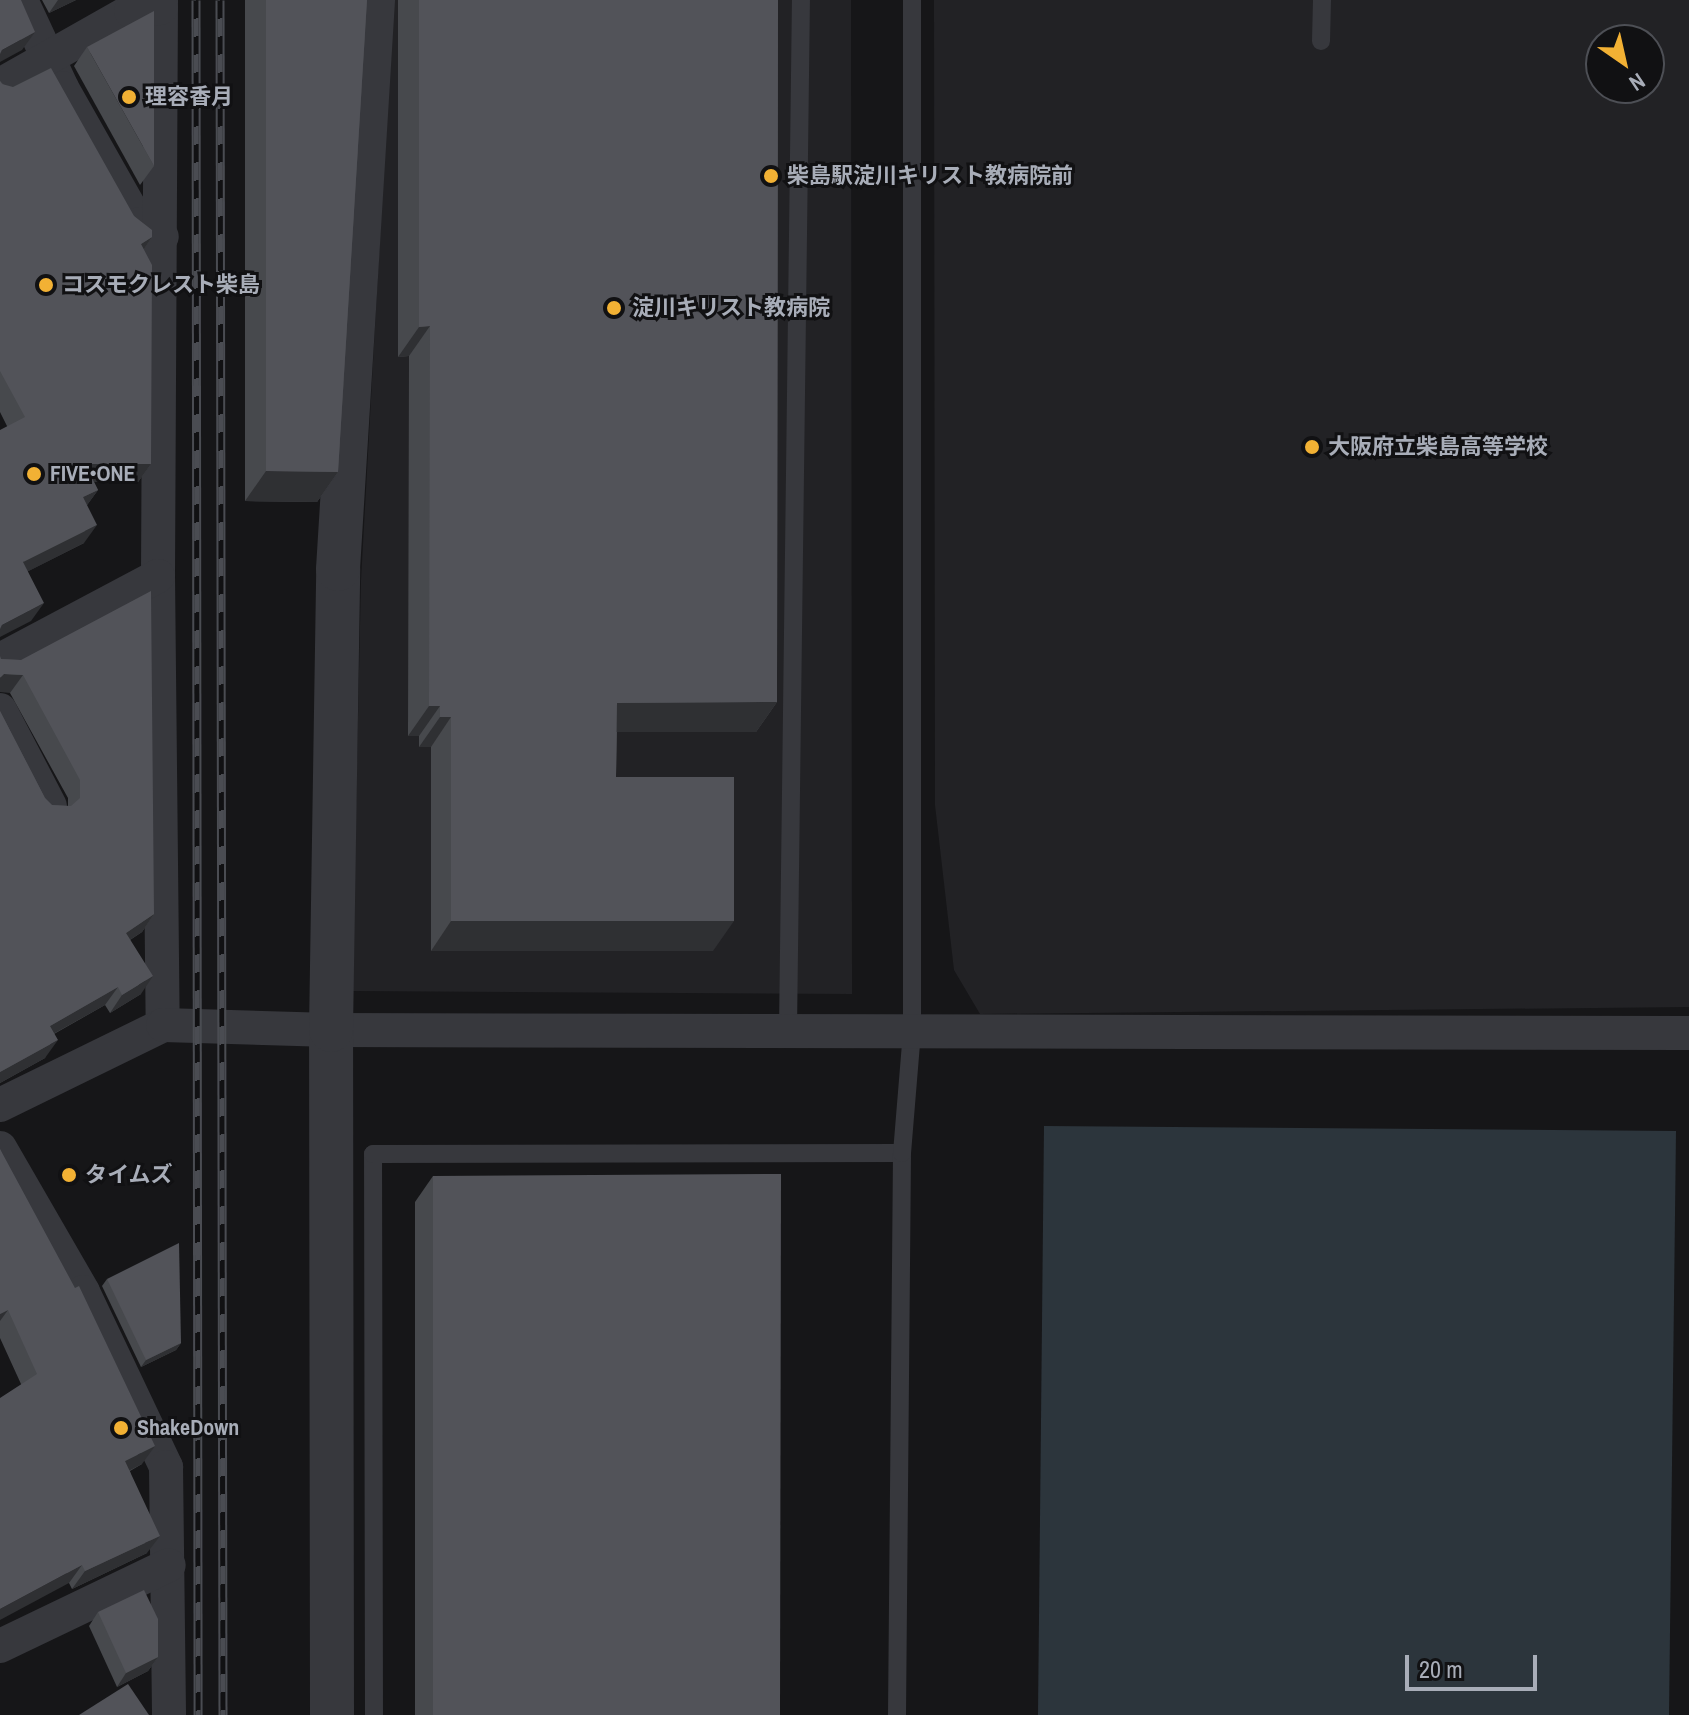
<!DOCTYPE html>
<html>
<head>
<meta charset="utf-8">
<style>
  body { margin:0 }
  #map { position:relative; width:1689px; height:1715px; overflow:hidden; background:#161618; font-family:"Archivo Narrow","Noto Sans JP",sans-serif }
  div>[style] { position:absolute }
  .built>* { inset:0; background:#222225 }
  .water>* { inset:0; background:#2c353c }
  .service>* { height:18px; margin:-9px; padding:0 9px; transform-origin:9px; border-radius:9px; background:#37383d }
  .minor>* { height:34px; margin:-17px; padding:0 17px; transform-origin:17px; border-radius:17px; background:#37383d }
  .tertiary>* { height:44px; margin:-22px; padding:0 22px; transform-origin:22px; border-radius:22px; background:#37383d }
  .rail>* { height:9px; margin-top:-4.5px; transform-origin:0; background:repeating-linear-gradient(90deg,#111113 0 18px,#4a4c52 0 36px); box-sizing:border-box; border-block:2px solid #4a4c52 }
  .wall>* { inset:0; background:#47494d }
  .shaded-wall>* { inset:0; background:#2f3033 }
  .building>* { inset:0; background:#525359 }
  .dots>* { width:22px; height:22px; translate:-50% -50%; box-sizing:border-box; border:4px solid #111113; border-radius:50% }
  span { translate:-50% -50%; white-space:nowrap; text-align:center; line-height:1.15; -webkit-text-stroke:6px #111113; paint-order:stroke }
  .poi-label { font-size:22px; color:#a8adb8; font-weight:700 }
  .left { translate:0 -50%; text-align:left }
  .north { position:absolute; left:1585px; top:24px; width:80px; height:80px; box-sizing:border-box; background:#111113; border:2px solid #4d4f55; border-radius:50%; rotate:146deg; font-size:22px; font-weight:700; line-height:32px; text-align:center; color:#a8adb8 }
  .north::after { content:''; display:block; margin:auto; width:28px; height:36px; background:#f2b134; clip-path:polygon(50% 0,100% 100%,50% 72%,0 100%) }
  .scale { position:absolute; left:1405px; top:1655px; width:132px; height:36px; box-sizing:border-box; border:4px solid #a8adb8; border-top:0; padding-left:10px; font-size:24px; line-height:28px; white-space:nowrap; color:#a8adb8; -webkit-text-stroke:6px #111113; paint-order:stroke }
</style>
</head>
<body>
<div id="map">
  <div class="built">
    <i style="clip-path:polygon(393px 0,851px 0,852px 994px,352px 991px,361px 580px)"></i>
    <i style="clip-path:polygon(evenodd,934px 0,1689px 0,1689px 1007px,980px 1014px,954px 970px,935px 805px,934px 0,1601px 40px,1649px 40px,1649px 88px,1601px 88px,1601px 40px)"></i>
  </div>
  <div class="water">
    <i style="clip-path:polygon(1044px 1126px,1676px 1131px,1669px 1715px,1038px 1715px)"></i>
  </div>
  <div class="service">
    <i style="left:1321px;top:41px;width:41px;rotate:-88.6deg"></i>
    <i style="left:788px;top:1030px;width:1030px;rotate:-89.28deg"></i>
    <i style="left:374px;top:1715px;width:561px;rotate:-90.1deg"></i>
    <i style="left:373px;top:1154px;width:529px;rotate:-0.11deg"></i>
    <i style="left:897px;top:1715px;width:562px;rotate:-89.49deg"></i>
    <i style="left:902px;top:1153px;width:122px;rotate:-85.3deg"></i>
    <i style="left:912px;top:1031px;width:1031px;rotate:-90deg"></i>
  </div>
  <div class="minor">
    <i style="left:21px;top:0;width:97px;rotate:65deg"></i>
    <i style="left:62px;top:88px;width:156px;rotate:60.5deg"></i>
    <i style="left:139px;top:224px;width:26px;rotate:29deg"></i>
    <i style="left:161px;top:0;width:576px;rotate:90.3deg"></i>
    <i style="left:158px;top:576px;width:449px;rotate:89.4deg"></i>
    <i style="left:0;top:85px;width:150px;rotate:-29.5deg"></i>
    <i style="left:131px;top:11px;width:30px;rotate:-6deg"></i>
    <i style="left:0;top:660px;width:179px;rotate:-28deg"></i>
    <i style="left:0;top:710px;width:108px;rotate:62.5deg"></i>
    <i style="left:0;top:1105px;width:182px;rotate:-26.1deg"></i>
    <i style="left:163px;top:1025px;width:168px;rotate:1.7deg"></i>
    <i style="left:331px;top:1030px;width:1358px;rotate:0.13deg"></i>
    <i style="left:0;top:1148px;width:166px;rotate:60deg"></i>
    <i style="left:83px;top:1292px;width:194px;rotate:64.6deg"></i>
    <i style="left:166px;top:1467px;width:248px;rotate:89.3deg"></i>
    <i style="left:0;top:1646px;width:187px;rotate:-25.6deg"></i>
  </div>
  <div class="tertiary">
    <i style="left:332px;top:1715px;width:685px;rotate:-90.08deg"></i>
    <i style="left:331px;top:1030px;width:461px;rotate:-89.1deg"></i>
    <i style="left:338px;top:569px;width:570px;rotate:-86.48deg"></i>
  </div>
  <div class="rail">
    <i style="left:196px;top:0;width:1715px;rotate:89.93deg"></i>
    <i style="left:220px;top:0;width:1715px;rotate:89.9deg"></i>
  </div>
  <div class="wall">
    <i style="clip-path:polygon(42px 0,76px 0,49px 13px)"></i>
    <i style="clip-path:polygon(245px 0,367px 0,338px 472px,317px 502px,245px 501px)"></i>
    <i style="clip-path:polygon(398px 0,778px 0,777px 702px,756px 732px,617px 732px,616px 777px,713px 951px,431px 951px,431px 747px,419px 747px,419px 736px,408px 736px,409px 356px,398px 357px)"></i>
    <i style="clip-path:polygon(87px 47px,154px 166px,140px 185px,74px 66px)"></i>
    <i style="clip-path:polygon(0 81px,134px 216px,152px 237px,144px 249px,151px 464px,138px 482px,94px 482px,98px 490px,87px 505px,84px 543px,28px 571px,31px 621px,7px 426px,0 412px)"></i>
    <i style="clip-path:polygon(1px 659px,21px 660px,154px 914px,142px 932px,130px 940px,141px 994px,110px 1013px,105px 1005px,54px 1034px,45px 1058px,0 1083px,0 711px,45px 798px,52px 805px,68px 806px,68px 798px,10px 693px)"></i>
    <i style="clip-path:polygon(0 1149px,142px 1464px,130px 1471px,147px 1553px,72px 1589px,69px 1583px,21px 1384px,0 1338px)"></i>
    <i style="clip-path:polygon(433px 1176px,780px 1715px,415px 1715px,415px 1202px)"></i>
    <i style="clip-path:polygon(107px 1279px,181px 1343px,176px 1350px,141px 1367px,102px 1286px)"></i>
    <i style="clip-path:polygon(98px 1612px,158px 1657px,148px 1671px,117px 1687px,89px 1626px)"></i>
  </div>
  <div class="shaded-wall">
    <i style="clip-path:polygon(58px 0,76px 0,49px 13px)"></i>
    <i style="clip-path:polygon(35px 32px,22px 50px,0 62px,0 53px,2px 50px)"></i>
    <i style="clip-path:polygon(152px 237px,140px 255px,141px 244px)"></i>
    <i style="clip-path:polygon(430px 326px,409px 356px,398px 357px,419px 327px)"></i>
    <i style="clip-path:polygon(85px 464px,151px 464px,138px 482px,73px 482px)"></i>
    <i style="clip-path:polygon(266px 471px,338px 472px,317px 502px,245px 501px)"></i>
    <i style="clip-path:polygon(98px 490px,85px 508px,83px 497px)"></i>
    <i style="clip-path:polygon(97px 525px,84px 543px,11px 580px,23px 562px)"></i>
    <i style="clip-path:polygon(44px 603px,31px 621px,0 637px,0 628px,2px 625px)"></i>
    <i style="clip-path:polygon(4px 674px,23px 675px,10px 693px,0 692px,0 678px)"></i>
    <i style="clip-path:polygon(777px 702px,756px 732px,596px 732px,617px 703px)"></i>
    <i style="clip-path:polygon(429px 706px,440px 706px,419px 736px,408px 736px)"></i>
    <i style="clip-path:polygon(440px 717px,451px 717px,431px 747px,419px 747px)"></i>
    <i style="clip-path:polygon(154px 914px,142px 932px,114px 950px,126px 933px)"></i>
    <i style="clip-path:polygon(451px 921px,734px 921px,713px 951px,431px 951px)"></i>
    <i style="clip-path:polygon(153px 976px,141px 994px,110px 1013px,122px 995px)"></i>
    <i style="clip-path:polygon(118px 987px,105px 1005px,37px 1043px,50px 1026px)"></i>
    <i style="clip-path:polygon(58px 1040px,45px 1058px,0 1083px,0 1072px)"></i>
    <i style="clip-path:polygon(8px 1310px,0 1321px,0 1314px)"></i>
    <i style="clip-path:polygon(181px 1343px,176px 1350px,141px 1367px,146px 1360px)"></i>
    <i style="clip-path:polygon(155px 1446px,142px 1464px,113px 1479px,125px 1461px)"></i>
    <i style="clip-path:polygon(160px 1536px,147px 1553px,72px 1589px,85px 1571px)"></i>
    <i style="clip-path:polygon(82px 1565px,69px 1583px,0 1620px,0 1609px)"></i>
    <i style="clip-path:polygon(158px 1657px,148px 1671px,117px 1687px,126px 1673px)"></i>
  </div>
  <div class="building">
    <i style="clip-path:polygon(0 0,21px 0,35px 32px,2px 50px,0 54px)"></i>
    <i style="clip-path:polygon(266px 0,367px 0,338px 472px,266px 471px)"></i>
    <i style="clip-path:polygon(419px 0,778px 0,777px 702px,617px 703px,616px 777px,734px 777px,734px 921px,451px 921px,451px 717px,440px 717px,440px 706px,429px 706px,430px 326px,419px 327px)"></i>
    <i style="clip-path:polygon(154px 11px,154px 166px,87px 47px)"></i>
    <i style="clip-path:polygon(51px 68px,134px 216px,152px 230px,152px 237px,141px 244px,152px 265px,151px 464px,85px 464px,98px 490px,83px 497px,97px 525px,23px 562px,44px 603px,2px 625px,0 629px,0 430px,25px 417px,0 371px,0 81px,2px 84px,13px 87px)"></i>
    <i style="clip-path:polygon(151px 591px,154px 914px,126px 933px,153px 976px,122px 995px,118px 987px,50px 1026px,58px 1040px,0 1072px,0 711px,45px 798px,52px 805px,71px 806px,80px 798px,80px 780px,23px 675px,4px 674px,0 678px,0 656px,1px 659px,21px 660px)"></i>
    <i style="clip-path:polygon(0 1149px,75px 1288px,79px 1286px,155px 1446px,125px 1461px,160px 1536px,85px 1571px,82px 1565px,0 1609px,0 1398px,37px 1374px,8px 1310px,0 1314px)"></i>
    <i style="clip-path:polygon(781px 1174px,780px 1715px,433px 1715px,433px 1176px)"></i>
    <i style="clip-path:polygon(179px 1243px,181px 1343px,146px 1360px,107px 1279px)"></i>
    <i style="clip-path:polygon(144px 1590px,158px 1619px,158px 1657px,126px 1673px,98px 1612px)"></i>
    <i style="clip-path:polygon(128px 1684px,149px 1715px,79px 1715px)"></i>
  </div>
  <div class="dots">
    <i style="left:129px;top:97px;background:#f2b134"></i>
    <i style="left:771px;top:176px;background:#f2b134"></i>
    <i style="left:46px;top:285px;background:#f2b134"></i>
    <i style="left:614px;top:308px;background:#f2b134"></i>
    <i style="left:1312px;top:447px;background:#f2b134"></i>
    <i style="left:34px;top:474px;background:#f2b134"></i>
    <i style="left:69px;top:1175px;background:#f2b134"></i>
    <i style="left:121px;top:1428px;background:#f2b134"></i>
  </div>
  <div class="poi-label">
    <span class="left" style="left:145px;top:97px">理容香月</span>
    <span class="left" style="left:787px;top:176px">柴島駅淀川キリスト教病院前</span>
    <span class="left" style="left:62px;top:285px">コスモクレスト柴島</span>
    <span class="left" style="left:632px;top:308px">淀川キリスト教病院</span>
    <span class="left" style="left:1328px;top:447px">大阪府立柴島高等学校</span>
    <span class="left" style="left:50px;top:474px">FIVE•ONE</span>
    <span class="left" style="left:85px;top:1175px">タイムズ</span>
    <span class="left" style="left:137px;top:1428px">ShakeDown</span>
  </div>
  <div class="north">N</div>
  <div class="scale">20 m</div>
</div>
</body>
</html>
